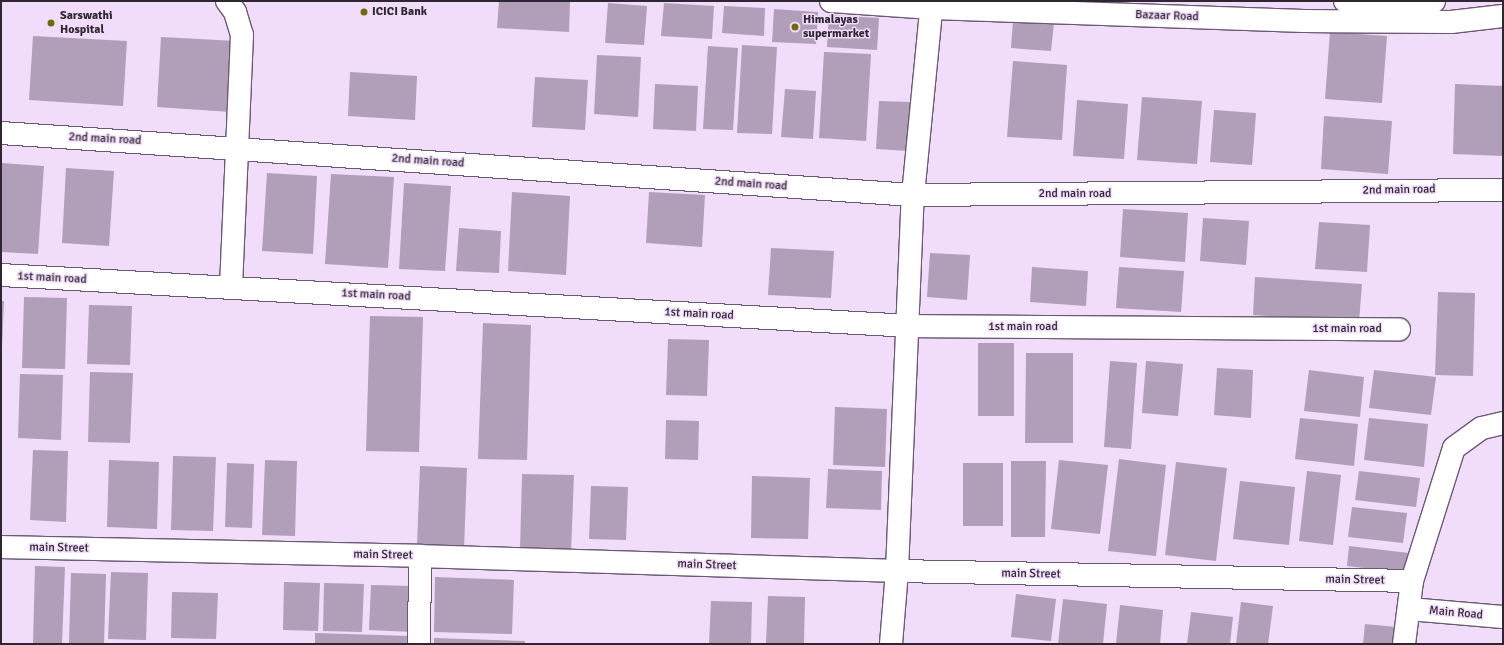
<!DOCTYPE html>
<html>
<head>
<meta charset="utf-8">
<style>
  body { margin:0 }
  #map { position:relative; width:1504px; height:645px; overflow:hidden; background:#f1dcfa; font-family:Signika,sans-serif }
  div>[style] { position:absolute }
  .building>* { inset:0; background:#b19eb9 }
  .roads { filter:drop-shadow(1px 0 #6b5973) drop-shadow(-1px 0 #6b5973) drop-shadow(0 1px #6b5973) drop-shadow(0 -1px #6b5973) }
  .minor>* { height:22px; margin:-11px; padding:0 11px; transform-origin:11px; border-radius:11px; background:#fff }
  .secondary>* { height:22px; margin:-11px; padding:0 11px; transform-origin:11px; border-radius:11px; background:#fff }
  .dots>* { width:11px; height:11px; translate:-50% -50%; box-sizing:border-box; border:2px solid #f1dcfa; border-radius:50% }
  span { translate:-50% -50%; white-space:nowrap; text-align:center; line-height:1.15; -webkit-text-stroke:3px #f1dcfa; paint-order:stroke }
  .poi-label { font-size:12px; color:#2e2631; font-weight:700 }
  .left { translate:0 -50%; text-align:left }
  .street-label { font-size:12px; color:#2e2631 }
  .frame { position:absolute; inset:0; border:2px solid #2e2631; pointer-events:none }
</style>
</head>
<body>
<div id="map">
  <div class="building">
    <i style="clip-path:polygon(499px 1px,570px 2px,569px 32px,497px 28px)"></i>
    <i style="clip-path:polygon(608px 3px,647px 6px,644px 45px,605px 43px)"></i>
    <i style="clip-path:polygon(664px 3px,714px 6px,712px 39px,661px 36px)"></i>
    <i style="clip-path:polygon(724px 6px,765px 8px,764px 36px,722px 33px)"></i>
    <i style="clip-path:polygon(774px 9px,818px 12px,816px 44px,772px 42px)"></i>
    <i style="clip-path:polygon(829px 15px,879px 18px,877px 50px,827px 47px)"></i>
    <i style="clip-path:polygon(1013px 20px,1054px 23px,1051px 51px,1011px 48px)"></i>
    <i style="clip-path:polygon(1330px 32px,1387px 36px,1382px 103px,1325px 99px)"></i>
    <i style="clip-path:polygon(33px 36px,127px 41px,123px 106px,29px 100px)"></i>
    <i style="clip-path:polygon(161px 37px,236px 41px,231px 112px,157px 107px)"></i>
    <i style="clip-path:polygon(742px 45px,777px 47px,772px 134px,737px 133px)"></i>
    <i style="clip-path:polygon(708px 46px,738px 48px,733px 130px,703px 129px)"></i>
    <i style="clip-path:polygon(824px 52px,871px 54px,866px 141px,819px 138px)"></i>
    <i style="clip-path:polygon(597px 55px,641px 57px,638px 117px,594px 114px)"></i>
    <i style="clip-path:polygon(1013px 61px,1067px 65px,1062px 140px,1007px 137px)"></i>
    <i style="clip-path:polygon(350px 72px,417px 76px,415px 120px,348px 116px)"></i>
    <i style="clip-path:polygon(535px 77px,588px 80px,585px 130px,532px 127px)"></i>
    <i style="clip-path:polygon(655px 84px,698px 86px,696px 131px,653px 129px)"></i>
    <i style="clip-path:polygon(1455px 84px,1503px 86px,1503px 156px,1453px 154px)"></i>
    <i style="clip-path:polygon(785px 89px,816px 91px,813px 139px,781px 137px)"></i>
    <i style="clip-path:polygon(1142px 97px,1202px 101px,1197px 164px,1137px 160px)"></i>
    <i style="clip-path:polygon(1077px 100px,1128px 104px,1124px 159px,1073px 156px)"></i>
    <i style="clip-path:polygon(879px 101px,911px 102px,908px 151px,876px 149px)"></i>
    <i style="clip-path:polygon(1214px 110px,1256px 113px,1252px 165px,1210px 162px)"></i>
    <i style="clip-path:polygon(1324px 116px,1392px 121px,1388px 174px,1321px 169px)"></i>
    <i style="clip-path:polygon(1px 163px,44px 166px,38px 254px,1px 252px)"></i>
    <i style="clip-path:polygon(66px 168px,114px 171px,109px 246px,62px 243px)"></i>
    <i style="clip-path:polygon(267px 173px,317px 176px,313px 254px,262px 251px)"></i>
    <i style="clip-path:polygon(331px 174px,394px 177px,388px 268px,325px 264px)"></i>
    <i style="clip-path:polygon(404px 183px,451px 186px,445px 271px,399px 269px)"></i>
    <i style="clip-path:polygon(512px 192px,570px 196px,566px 275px,508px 271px)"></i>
    <i style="clip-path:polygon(649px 192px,705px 195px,702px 247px,646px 243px)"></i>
    <i style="clip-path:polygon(1123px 209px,1188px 213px,1185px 262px,1120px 257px)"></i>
    <i style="clip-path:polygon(1203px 218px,1249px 221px,1246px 265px,1200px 261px)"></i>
    <i style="clip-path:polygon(1319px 222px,1370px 225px,1367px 272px,1315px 269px)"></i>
    <i style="clip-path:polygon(459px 228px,501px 231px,499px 273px,456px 271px)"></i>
    <i style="clip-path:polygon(771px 248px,834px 251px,831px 298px,768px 295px)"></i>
    <i style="clip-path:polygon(930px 253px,970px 255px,967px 300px,927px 297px)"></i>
    <i style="clip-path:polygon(1032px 267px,1088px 271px,1086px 306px,1030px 302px)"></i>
    <i style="clip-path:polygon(1119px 267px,1184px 271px,1181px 312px,1116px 308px)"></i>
    <i style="clip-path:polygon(1255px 277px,1362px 284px,1359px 322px,1253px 315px)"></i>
    <i style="clip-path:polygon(1438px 292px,1475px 293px,1473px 376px,1435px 375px)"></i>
    <i style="clip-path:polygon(24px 297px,67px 298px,65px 369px,22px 368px)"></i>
    <i style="clip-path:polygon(1px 301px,4px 301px,2px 348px,1px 348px)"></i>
    <i style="clip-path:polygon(89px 305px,132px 306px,130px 365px,87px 364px)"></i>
    <i style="clip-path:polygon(370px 316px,423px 317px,419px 452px,366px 451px)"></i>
    <i style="clip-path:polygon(483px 323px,531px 325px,527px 460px,478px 459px)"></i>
    <i style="clip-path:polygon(668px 339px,709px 340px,707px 396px,666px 395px)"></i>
    <i style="clip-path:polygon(978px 343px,1014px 343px,1014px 416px,978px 416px)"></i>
    <i style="clip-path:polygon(1026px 353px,1073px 353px,1073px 443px,1025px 443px)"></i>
    <i style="clip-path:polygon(1110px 361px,1137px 363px,1131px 449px,1104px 447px)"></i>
    <i style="clip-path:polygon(1146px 361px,1183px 364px,1178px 416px,1142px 413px)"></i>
    <i style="clip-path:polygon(1217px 368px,1253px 370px,1251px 418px,1214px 415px)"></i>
    <i style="clip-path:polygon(1309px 370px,1364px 377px,1360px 417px,1304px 411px)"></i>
    <i style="clip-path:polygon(1374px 370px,1436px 377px,1431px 415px,1369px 408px)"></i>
    <i style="clip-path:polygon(90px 372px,133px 373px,130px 443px,88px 442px)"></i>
    <i style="clip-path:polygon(20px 374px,63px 375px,61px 440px,18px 438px)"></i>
    <i style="clip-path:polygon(835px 407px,887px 409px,885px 467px,833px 465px)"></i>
    <i style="clip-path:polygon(1300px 418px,1358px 424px,1354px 466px,1295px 459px)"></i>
    <i style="clip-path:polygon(1369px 418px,1428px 424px,1424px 467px,1364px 460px)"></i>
    <i style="clip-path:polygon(666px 420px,699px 421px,698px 460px,665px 459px)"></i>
    <i style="clip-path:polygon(33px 450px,68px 451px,66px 522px,30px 520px)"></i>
    <i style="clip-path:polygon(173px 456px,216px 457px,213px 531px,171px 530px)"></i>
    <i style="clip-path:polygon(1119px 459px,1166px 465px,1156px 556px,1108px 551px)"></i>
    <i style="clip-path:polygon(109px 460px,159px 462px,157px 529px,107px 527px)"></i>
    <i style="clip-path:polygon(265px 460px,297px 461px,295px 536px,262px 535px)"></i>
    <i style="clip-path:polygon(1059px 460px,1108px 465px,1100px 534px,1051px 529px)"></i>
    <i style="clip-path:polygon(1011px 461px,1046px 461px,1045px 537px,1011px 537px)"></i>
    <i style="clip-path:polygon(1176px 462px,1227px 468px,1216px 561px,1165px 555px)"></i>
    <i style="clip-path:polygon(227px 463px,254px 464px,252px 528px,225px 527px)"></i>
    <i style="clip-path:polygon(963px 463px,1003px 463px,1003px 526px,963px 526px)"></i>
    <i style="clip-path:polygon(420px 466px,467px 468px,464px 549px,417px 547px)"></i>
    <i style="clip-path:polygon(828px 469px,882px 471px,881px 510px,826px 508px)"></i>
    <i style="clip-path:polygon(1307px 471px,1341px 475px,1333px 545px,1299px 541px)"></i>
    <i style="clip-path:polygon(1359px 471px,1420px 478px,1416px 507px,1355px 500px)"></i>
    <i style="clip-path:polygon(522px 474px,574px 475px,571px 552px,520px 551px)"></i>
    <i style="clip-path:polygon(752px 476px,810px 478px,808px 539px,751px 538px)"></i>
    <i style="clip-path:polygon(1240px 481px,1295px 487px,1289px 545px,1233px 539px)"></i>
    <i style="clip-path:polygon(591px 486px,628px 487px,626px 540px,589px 539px)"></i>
    <i style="clip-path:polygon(1352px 507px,1407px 513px,1403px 543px,1348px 537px)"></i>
    <i style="clip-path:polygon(1349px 546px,1409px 553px,1407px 573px,1347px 566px)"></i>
    <i style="clip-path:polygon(35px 566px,65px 567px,62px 644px,33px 644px)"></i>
    <i style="clip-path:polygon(111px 572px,148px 573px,146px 640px,108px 639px)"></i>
    <i style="clip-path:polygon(71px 573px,106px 574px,104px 644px,69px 644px)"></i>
    <i style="clip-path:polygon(435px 577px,514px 580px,512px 634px,434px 632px)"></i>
    <i style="clip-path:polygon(284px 582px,320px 583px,318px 631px,283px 630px)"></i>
    <i style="clip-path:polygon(324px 583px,364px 584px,362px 632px,323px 631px)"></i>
    <i style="clip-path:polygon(371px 585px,414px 586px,413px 632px,369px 630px)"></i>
    <i style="clip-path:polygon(172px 592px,218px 593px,216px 639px,171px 638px)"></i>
    <i style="clip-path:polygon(1016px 594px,1056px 599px,1051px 641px,1011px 637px)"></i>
    <i style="clip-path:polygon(768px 596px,805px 597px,804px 644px,766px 644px)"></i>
    <i style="clip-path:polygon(1063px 599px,1107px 604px,1103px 644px,1058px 644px)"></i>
    <i style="clip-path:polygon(711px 601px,752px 602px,751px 644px,709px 644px)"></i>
    <i style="clip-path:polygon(1241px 602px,1273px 606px,1268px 644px,1236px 644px)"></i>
    <i style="clip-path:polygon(1120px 605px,1163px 610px,1160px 644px,1116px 644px)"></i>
    <i style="clip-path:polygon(1191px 612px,1233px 617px,1230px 644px,1187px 644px)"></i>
    <i style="clip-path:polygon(1365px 624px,1396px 627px,1394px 644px,1363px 644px)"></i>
    <i style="clip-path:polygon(315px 633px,410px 636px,410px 644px,315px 644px)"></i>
    <i style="clip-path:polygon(434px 638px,525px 641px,525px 644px,434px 644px)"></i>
  </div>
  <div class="roads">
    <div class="minor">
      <i style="left:227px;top:1px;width:14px;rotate:54deg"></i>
      <i style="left:235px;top:12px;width:24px;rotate:73deg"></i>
      <i style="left:242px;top:35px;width:252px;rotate:92.5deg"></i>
      <i style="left:1px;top:133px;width:914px;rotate:3.89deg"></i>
      <i style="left:913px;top:195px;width:590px;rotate:-0.49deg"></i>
      <i style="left:1px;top:275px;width:909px;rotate:3.21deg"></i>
      <i style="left:909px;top:326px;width:490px;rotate:0.4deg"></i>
      <i style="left:1px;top:547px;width:419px;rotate:1.2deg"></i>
      <i style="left:420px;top:556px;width:477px;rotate:1.8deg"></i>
      <i style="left:897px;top:571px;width:515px;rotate:1.11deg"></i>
      <i style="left:1409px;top:609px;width:94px;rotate:4.9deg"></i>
      <i style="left:419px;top:644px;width:88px;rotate:-89.3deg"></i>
      <i style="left:891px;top:644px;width:73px;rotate:-85.3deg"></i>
      <i style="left:897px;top:571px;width:376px;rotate:-87.6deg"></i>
      <i style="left:913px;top:195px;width:195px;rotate:-84.4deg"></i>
      <i style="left:1404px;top:644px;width:64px;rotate:-82.8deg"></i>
      <i style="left:1412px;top:581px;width:139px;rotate:-72.5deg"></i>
      <i style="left:1454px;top:448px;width:34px;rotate:-36deg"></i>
      <i style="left:1482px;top:428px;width:22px;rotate:-13deg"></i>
    </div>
    <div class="secondary">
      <i style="left:831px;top:1px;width:101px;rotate:4deg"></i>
      <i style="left:932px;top:8px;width:372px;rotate:2deg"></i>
      <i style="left:1304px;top:21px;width:147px;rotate:0.4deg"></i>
      <i style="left:1451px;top:22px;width:52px;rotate:-6.6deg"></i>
      <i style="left:1345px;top:1px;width:50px;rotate:3.4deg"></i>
      <i style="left:1395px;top:4px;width:39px;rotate:-4deg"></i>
    </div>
  </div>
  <div class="dots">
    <i style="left:364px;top:12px;background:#706b08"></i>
    <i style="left:51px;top:23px;background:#706b08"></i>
    <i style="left:795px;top:27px;background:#706b08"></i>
  </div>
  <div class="poi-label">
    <span class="left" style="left:372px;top:12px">ICICI Bank</span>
    <span class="left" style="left:60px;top:23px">Sarswathi<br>Hospital</span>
    <span class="left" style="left:803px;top:27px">Himalayas<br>supermarket</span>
  </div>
  <div class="street-label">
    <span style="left:1167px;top:16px;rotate:2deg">Bazaar Road</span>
    <span style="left:105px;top:139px;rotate:3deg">2nd main road</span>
    <span style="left:428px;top:161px;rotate:4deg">2nd main road</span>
    <span style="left:751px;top:184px;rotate:4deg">2nd main road</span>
    <span style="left:1399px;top:190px;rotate:-1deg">2nd main road</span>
    <span style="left:1075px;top:194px">2nd main road</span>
    <span style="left:52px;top:278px;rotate:3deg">1st main road</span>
    <span style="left:376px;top:295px;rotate:3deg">1st main road</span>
    <span style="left:699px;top:314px;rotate:3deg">1st main road</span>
    <span style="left:1023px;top:327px">1st main road</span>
    <span style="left:1347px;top:329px">1st main road</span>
    <span style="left:59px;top:548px;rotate:1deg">main Street</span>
    <span style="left:383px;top:555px;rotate:1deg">main Street</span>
    <span style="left:707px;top:565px;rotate:2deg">main Street</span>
    <span style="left:1031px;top:574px;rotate:1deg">main Street</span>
    <span style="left:1355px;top:580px;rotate:1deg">main Street</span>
    <span style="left:1456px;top:613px;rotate:5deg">Main Road</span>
  </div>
  <div class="frame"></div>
</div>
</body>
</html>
